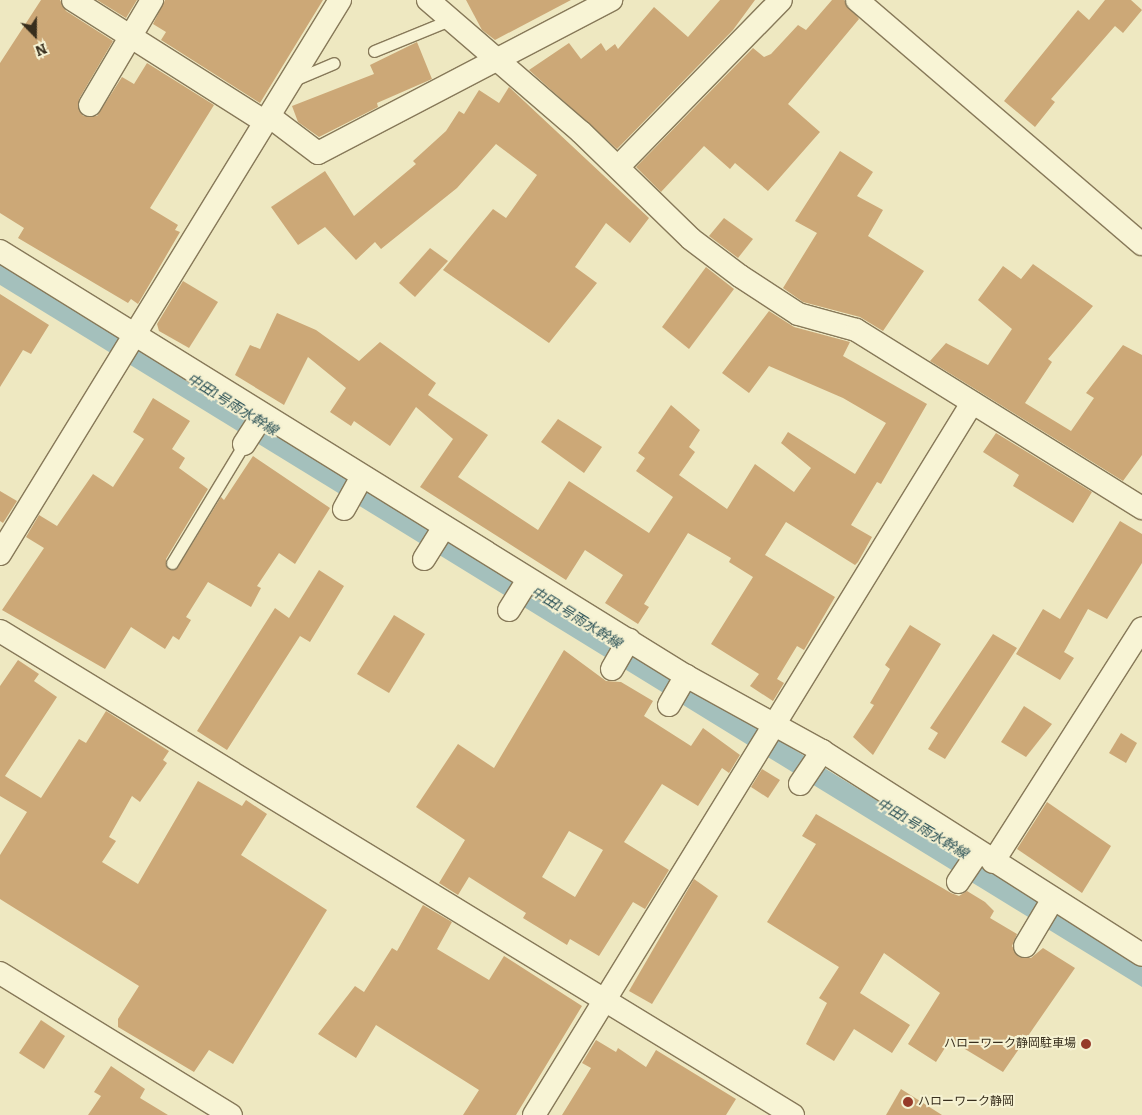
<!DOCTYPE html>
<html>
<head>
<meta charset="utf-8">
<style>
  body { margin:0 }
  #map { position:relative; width:1142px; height:1115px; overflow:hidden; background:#eee8c1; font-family:Bitter,"Noto Sans JP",serif }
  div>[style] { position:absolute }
  .water>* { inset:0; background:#a4c0bc }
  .building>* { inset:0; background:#cca877 }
  .roads { filter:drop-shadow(1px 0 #877959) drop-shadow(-1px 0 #877959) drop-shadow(0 1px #877959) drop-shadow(0 -1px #877959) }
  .lane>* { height:11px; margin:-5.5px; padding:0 5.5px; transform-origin:5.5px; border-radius:5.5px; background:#f8f4d5 }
  .street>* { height:22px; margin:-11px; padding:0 11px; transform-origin:11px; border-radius:11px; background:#f8f4d5 }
  .dots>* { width:14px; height:14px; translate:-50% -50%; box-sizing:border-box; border:2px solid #f5f1d1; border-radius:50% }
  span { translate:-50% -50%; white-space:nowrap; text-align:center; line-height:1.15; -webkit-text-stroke:4px #f5f1d1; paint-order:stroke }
  .poi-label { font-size:12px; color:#372e1d }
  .right { translate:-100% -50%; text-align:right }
  .left { translate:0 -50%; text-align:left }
  .water-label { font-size:14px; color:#2c5257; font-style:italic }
  .north { position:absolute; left:10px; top:10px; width:50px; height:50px; -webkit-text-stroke:4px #f5f1d1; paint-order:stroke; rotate:158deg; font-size:14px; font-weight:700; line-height:20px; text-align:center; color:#372e1d }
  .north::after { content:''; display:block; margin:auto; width:18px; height:22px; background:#372e1d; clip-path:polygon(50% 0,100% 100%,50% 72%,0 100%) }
</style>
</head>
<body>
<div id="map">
  <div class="water">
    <i style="clip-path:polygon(0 262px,1142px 963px,1142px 987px,0 285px)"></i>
  </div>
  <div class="building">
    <i style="clip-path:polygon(41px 0,60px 0,66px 11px,113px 41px,79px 99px,83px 116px,97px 116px,122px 77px,134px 84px,147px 63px,214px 105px,150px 208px,178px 225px,175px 230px,180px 232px,138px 304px,131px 299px,128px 303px,18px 238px,24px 228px,0 213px,0 63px)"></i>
    <i style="clip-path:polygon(97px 0,137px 0,126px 18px)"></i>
    <i style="clip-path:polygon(165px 0,323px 0,260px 103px,161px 40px,166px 32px,153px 24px)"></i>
    <i style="clip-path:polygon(466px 0,571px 0,495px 40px,482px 30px)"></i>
    <i style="clip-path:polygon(720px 0,755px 0,733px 30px,617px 149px,529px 70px,569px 43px,581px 59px,601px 43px,606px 51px,615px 44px,618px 49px,654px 7px,688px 37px)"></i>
    <i style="clip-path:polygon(832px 0,844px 0,859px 19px,788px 104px,820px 132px,768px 191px,735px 163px,730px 169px,704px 146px,661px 192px,636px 167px,753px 48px,764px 57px,771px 54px,798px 25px,806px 30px)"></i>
    <i style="clip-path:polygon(1105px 0,1131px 0,1142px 10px,1123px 33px,1115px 26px,1051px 99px,1055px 102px,1035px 127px,1004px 101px,1078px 10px,1089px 20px)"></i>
    <i style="clip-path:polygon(417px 42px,432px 79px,377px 103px,378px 107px,319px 137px,298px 122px,292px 106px,374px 74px,370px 65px)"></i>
    <i style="clip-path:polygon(509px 87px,649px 218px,630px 243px,606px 223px,575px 267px,597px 283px,549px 343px,443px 270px,493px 209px,506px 218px,537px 175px,496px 144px,457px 188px,381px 249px,375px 242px,356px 260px,325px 227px,298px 245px,271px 207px,325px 171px,354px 216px,416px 164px,413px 161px,446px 131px,459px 111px,464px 114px,479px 90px,499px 103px)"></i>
    <i style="clip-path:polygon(840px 151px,873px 172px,857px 196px,883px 210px,868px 236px,924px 271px,883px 331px,860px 317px,803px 302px,783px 288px,817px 233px,795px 221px)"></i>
    <i style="clip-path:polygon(724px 218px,753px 239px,738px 258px,709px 236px)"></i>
    <i style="clip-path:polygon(430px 248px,448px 261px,415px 297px,399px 283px)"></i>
    <i style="clip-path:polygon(1033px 264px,1093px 306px,1048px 359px,1052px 362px,1025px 403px,1071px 431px,1094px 398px,1086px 393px,1123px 345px,1142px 355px,1142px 455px,1123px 481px,930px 361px,946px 343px,988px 365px,1012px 329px,978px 300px,1003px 266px,1021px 279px)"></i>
    <i style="clip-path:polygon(706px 267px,734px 289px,689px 349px,662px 327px)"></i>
    <i style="clip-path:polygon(183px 281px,218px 302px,189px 348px,159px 331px,157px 324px)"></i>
    <i style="clip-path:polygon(0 294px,49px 325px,31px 354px,23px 350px,0 387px)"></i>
    <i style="clip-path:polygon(769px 311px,794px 327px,850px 342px,843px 356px,927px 404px,881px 484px,877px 482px,851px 525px,872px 537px,858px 562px,855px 565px,786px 522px,765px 555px,835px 597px,804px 650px,797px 646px,777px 679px,784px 683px,773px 701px,750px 686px,759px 674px,711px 644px,753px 577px,729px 562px,731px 558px,688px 533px,644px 604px,649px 607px,638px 624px,605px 603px,623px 575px,585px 550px,566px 580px,420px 487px,453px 439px,416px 407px,390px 446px,354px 421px,351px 426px,330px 412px,346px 388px,308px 357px,284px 405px,235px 375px,250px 345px,260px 349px,277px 313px,316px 330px,359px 361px,380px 342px,436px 383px,428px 395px,488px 435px,458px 477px,538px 530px,569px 481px,649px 533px,673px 497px,636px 471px,645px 458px,638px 453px,671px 405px,700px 430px,689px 447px,695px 452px,679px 475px,727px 509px,755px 464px,794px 492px,811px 468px,781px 443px,788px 432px,855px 474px,886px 423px,843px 398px,769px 366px,749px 393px,722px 373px)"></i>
    <i style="clip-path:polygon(153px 398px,190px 421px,172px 449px,185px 458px,179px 468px,208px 489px,166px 559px,168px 569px,178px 567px,221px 497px,224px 500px,253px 456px,330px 508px,295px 564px,279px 553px,257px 586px,261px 588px,251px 607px,208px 582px,186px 617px,191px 620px,179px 640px,173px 636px,165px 649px,131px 627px,105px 669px,2px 610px,44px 548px,26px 537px,39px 515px,57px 526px,93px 474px,113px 487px,144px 439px,133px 432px)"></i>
    <i style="clip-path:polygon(558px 419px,602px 447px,584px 473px,541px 442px)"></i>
    <i style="clip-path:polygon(996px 433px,1092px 492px,1073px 523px,1013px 486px,1019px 475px,983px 452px)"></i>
    <i style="clip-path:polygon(0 491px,17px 501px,3px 523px,0 521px)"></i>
    <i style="clip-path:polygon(1120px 521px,1142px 534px,1142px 563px,1107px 619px,1088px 609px,1064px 652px,1074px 658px,1060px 680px,1016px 654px,1043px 609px,1060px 619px)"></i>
    <i style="clip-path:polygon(319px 570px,344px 586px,310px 642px,300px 636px,227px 750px,197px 731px,275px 608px,289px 618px)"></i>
    <i style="clip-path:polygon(394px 615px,425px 634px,389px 693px,357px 674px)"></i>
    <i style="clip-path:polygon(910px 625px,941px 644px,873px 755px,853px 737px,874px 705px,870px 703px,890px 669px,885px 665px)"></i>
    <i style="clip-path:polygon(993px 634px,1017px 648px,945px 759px,928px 749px,938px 733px,930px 728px)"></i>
    <i style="clip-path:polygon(evenodd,564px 650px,606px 681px,621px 682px,653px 701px,644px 716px,691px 746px,703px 728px,740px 755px,729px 773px,722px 768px,698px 806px,662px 784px,624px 842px,669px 870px,645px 909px,633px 902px,599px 956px,570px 939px,567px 945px,523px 918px,526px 913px,469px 877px,458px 895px,439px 883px,465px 840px,416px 807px,458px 744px,494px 768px,564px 650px,569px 831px,603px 850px,575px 897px,542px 877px,569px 831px)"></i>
    <i style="clip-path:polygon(18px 660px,39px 674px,34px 681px,57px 697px,5px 776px,41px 798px,79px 739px,86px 743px,106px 711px,169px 751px,163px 760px,167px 763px,140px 802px,132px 796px,109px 837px,116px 841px,102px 862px,138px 884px,198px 781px,242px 806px,246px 800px,267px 814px,241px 855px,327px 910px,233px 1064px,209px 1050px,194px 1072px,118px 1027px,118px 1019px,139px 986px,0 899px,0 855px,27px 812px,0 796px,0 686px)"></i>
    <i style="clip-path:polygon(1024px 706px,1052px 724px,1026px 757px,1001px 742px)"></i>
    <i style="clip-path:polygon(1121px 733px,1137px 743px,1126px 763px,1109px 753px)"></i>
    <i style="clip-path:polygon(762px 769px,780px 780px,768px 798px,751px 787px)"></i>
    <i style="clip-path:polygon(1047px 802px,1111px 846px,1082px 893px,1017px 849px)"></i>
    <i style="clip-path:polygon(816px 814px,951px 893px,959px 896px,967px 891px,985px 902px,994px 911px,990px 918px,1017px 934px,1012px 946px,1019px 957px,1031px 958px,1043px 948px,1075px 968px,1003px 1072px,950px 1040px,936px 1062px,908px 1044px,940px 993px,884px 953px,860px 993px,910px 1025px,892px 1053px,854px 1029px,834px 1061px,806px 1044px,827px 1003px,819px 998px,839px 967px,767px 922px,816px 844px,802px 836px)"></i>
    <i style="clip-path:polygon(694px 879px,718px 896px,652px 1004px,629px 991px)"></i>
    <i style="clip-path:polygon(423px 905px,452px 922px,437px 949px,489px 980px,504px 956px,582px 1006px,516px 1115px,463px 1115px,479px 1090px,376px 1025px,356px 1058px,318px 1034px,355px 986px,364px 992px,392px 948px,397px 951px)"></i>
    <i style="clip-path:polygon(41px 1020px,65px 1036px,44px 1069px,19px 1053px)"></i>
    <i style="clip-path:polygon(596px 1040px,616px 1052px,618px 1048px,646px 1067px,656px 1050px,736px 1099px,726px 1115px,562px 1115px,591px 1068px,582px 1063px)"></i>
    <i style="clip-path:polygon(111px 1066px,145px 1089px,140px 1098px,168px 1115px,88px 1115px,101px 1096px,94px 1092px)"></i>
    <i style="clip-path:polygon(901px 1089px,942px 1115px,886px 1115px)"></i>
  </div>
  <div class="roads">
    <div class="lane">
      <i style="left:374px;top:51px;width:82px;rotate:-22.2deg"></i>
      <i style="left:294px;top:80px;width:43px;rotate:-23deg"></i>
      <i style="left:172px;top:563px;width:139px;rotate:-58.8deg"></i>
    </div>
    <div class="street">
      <i style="left:73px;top:0;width:227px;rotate:32.4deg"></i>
      <i style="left:428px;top:0;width:202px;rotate:40.8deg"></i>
      <i style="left:581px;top:132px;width:153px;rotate:44.2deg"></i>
      <i style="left:691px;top:239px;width:61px;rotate:37.1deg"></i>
      <i style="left:740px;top:276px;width:69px;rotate:33.2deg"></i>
      <i style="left:798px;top:314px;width:60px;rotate:15.4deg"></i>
      <i style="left:856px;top:330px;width:337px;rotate:31.9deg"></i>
      <i style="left:857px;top:0;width:375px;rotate:40.6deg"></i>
      <i style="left:90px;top:105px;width:122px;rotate:-59.4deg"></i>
      <i style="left:269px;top:116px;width:61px;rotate:37.1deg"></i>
      <i style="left:318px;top:153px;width:331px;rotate:-27.6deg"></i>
      <i style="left:618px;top:167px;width:233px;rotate:-45.7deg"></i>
      <i style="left:0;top:251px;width:807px;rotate:31.78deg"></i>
      <i style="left:686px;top:676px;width:155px;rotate:28.9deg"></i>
      <i style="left:822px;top:751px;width:379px;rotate:32.5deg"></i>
      <i style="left:244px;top:444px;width:33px;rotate:-57deg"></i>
      <i style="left:344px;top:509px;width:37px;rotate:-61deg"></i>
      <i style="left:0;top:554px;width:650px;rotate:-58.46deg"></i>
      <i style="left:424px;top:559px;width:38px;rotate:-58deg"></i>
      <i style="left:509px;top:610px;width:36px;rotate:-58deg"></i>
      <i style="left:0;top:631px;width:929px;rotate:31.4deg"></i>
      <i style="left:612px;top:669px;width:34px;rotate:-60deg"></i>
      <i style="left:669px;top:705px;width:34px;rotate:-60deg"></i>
      <i style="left:800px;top:784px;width:40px;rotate:-56deg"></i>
      <i style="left:993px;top:862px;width:277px;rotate:-57.5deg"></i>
      <i style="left:958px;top:882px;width:36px;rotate:-56deg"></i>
      <i style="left:1025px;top:946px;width:55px;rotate:-59.2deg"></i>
      <i style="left:0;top:973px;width:271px;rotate:31.6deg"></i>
      <i style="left:534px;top:1115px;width:836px;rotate:-58.4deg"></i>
    </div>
  </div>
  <div class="dots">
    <i style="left:1086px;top:1044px;background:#963a29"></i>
    <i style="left:908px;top:1102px;background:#963a29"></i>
  </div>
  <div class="poi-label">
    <span class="right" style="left:1076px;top:1044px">ハローワーク静岡駐車場</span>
    <span class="left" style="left:918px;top:1102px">ハローワーク静岡</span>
  </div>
  <div class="water-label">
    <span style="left:232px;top:405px;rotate:32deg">中田1号雨水幹線</span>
    <span style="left:576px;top:618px;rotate:32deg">中田1号雨水幹線</span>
    <span style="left:922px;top:829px;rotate:31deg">中田1号雨水幹線</span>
  </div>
  <div class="north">N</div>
</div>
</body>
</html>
